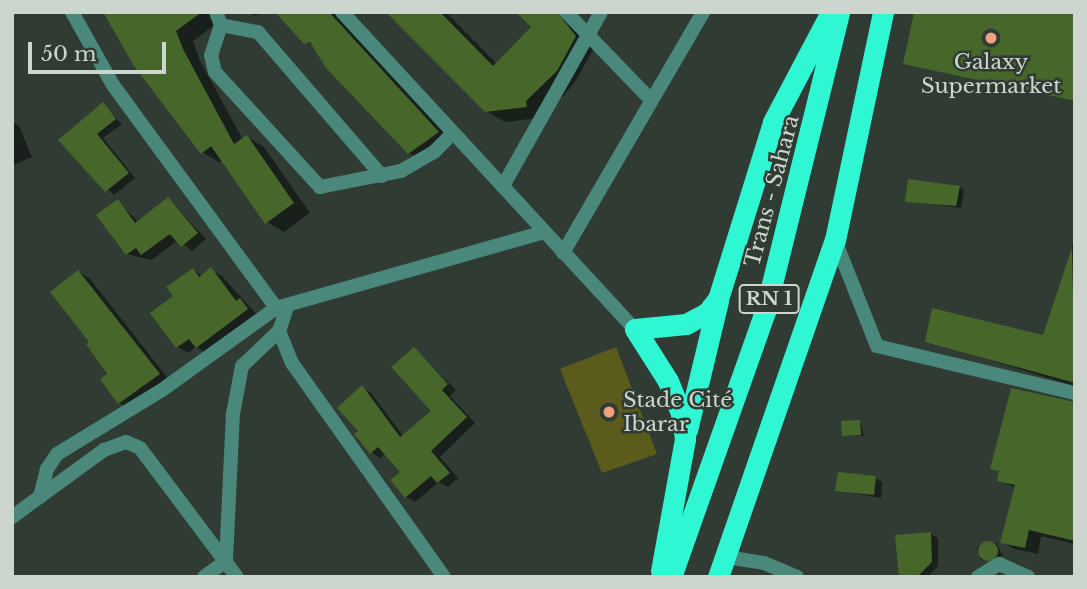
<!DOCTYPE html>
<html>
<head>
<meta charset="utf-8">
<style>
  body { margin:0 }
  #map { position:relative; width:1087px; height:589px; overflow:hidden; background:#2f3b33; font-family:"Libre Baskerville",serif }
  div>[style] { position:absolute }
  .green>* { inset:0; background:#5b5c1c }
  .shadow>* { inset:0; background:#0007 }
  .building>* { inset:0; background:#46662a }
  .round { border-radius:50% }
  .street>* { height:14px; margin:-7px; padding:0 7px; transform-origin:7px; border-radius:7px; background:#49887a }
  .highway>* { height:21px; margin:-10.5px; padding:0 10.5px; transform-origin:10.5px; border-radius:10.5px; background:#2ff7d4 }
  .dots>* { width:19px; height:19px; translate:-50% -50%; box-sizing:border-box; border:4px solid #2f3b33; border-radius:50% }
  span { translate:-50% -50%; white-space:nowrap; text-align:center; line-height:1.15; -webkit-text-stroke:5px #2f3b33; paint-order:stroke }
  .shield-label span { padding:2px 5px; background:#2f3b33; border:2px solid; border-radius:5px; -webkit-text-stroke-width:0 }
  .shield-label { font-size:19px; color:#cdd5cf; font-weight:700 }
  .poi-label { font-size:21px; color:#cdd5cf }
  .left { translate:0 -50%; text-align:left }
  .street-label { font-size:21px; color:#cdd5cf }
  .frame { position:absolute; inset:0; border:14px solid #cdd5cf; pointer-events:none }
  .scale { position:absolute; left:28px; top:42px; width:138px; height:32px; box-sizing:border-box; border:4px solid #cdd5cf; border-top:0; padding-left:9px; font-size:21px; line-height:24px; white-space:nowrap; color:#cdd5cf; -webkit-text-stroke:5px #2f3b33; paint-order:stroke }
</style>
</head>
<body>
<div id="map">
  <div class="green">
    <i style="clip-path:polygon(616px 347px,657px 454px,602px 473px,560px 369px)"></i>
  </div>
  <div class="shadow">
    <i style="clip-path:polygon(105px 12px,218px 12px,220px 21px,193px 41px,200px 61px,243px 140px,247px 137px,264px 147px,310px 213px,284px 232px,267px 222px,223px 160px,219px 162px,202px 152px)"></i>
    <i style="clip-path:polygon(249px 12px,265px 12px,255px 16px)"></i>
    <i style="clip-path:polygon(277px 12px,336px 12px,455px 142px,426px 163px,409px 153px,316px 49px)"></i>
    <i style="clip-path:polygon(388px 12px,446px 12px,497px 64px,534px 27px,519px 12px,561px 12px,594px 48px,575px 82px,545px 117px,505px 122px,486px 111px)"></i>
    <i style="clip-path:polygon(1075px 12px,1075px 101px,905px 63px)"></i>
    <i style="clip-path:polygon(103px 105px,122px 124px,103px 138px,135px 178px,114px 195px,60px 141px)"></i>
    <i style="clip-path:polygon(12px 122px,19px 126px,32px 157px,14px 165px)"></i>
    <i style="clip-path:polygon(959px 187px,964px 190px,961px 208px,907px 201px)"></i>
    <i style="clip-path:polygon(168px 199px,206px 239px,192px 251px,178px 240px,152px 260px,127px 254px,118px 201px,139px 223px)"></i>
    <i style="clip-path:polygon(1075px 236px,1075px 386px,927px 341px,1045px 338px)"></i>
    <i style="clip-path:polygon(193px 270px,203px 276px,211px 270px,222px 276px,258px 316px,207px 353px,196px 347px,188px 353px,177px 347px,176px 297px)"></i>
    <i style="clip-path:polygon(79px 272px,90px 279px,170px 381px,130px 409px,119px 403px,92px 342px)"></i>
    <i style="clip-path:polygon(414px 349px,456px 390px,450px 396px,475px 423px,440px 457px,458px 478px,448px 487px,439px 482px,415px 502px,406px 497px,402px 473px,386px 453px,380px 458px,371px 452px,361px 431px,362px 388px,371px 393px,404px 437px,434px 411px)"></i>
    <i style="clip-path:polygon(1075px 404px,1075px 544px,1041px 536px,1038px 554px,1015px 549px,1002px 542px,1016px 488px,999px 480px,1001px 473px,992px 468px)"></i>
    <i style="clip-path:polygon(860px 421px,864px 436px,844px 435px)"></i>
    <i style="clip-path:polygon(875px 478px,882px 482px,881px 498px,837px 490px)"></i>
    <i style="clip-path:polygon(931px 534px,938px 538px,938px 566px,928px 577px,902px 577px)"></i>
    <i style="clip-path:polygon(996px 543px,1003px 556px,981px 560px,977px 548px)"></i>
  </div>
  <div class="building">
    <i style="clip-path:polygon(103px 12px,202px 12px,176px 31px,183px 49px,234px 144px,247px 135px,294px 203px,265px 224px,211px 146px,201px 154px,134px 66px)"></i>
    <i style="clip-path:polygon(275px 12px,329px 12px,439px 132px,408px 154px,326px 68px,310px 42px,304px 44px)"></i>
    <i style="clip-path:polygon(386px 12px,440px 12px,493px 66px,531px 27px,516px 12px,557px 12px,576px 36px,557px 71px,526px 101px,527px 107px,485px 112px)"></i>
    <i style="clip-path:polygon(914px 12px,1075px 12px,1075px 101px,903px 64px)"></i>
    <i style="clip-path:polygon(103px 102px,116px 119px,97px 134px,129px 173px,105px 192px,58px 140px)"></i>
    <i style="clip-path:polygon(908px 179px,960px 186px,956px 206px,905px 202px)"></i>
    <i style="clip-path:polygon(168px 197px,198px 233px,181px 247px,170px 234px,141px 255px,136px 248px,126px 255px,96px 215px,118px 199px,135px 223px)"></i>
    <i style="clip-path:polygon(1072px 247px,1075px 383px,925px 342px,932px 308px,1043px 335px)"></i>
    <i style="clip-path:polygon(211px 267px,236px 301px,240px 298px,248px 309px,196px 348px,189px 339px,176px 348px,150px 313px,173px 296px,166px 287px,193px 268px,199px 277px)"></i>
    <i style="clip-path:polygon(78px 270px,160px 374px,118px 404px,100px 379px,107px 374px,86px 344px,89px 342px,50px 292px)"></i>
    <i style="clip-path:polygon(414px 347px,448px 384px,442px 390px,467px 417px,431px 451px,450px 473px,437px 483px,431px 476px,405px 498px,390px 480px,400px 472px,378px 447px,370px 454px,354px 434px,358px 431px,337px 408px,362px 385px,400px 437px,431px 411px,391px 367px)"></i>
    <i style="clip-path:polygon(1011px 388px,1075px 402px,1075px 541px,1029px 530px,1025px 548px,1000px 543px,1015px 485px,997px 481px,999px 471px,990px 469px)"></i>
    <i style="clip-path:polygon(860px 420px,861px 435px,842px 436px,841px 421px)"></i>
    <i style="clip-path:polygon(838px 472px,876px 476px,874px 495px,835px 491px)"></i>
    <i style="clip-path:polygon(931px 532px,932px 562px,917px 577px,899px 577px,895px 535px)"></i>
    <i class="round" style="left:978px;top:541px;width:20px;height:20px"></i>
  </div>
  <div class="street">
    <i style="left:72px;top:12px;width:84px;rotate:60.7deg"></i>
    <i style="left:113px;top:85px;width:276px;rotate:53.8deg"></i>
    <i style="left:276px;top:308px;width:279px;rotate:-15.8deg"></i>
    <i style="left:216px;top:12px;width:14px;rotate:69deg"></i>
    <i style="left:221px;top:25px;width:32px;rotate:108deg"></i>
    <i style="left:211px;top:55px;width:17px;rotate:77deg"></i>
    <i style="left:215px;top:72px;width:156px;rotate:47.6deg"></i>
    <i style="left:320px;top:187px;width:83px;rotate:-11.2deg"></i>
    <i style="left:401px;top:171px;width:38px;rotate:-30deg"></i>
    <i style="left:434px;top:152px;width:27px;rotate:-45deg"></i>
    <i style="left:342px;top:12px;width:432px;rotate:47.3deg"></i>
    <i style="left:566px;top:12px;width:122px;rotate:46deg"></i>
    <i style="left:221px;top:25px;width:38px;rotate:11deg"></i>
    <i style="left:258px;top:32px;width:190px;rotate:49.3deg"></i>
    <i style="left:503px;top:186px;width:200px;rotate:-60.6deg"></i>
    <i style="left:835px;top:240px;width:114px;rotate:68.4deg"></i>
    <i style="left:877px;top:346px;width:204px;rotate:13.4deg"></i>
    <i style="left:563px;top:253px;width:279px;rotate:-59.8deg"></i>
    <i style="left:287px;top:307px;width:25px;rotate:108deg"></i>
    <i style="left:279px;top:331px;width:35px;rotate:68deg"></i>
    <i style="left:292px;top:363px;width:262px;rotate:54.6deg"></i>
    <i style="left:40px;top:497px;width:29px;rotate:-76deg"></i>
    <i style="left:47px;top:469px;width:18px;rotate:-56deg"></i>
    <i style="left:57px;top:454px;width:123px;rotate:-31.4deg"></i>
    <i style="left:162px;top:390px;width:140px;rotate:-35.7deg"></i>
    <i style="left:12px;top:517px;width:114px;rotate:-36.1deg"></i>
    <i style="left:104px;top:450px;width:23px;rotate:-20deg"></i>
    <i style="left:126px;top:442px;width:15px;rotate:23deg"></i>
    <i style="left:140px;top:448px;width:161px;rotate:53.1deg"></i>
    <i style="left:726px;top:557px;width:38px;rotate:9deg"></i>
    <i style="left:764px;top:563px;width:36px;rotate:23deg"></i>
    <i style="left:204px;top:577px;width:27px;rotate:-36deg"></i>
    <i style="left:226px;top:561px;width:147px;rotate:-87.3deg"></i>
    <i style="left:233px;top:414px;width:49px;rotate:-79.4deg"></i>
    <i style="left:242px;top:366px;width:51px;rotate:-43.4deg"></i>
    <i style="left:978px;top:577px;width:25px;rotate:-32deg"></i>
    <i style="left:999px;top:564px;width:32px;rotate:24deg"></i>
  </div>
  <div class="highway">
    <i style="left:635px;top:329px;width:51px;rotate:-5.6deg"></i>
    <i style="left:686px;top:324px;width:24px;rotate:-28deg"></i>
    <i style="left:707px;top:313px;width:18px;rotate:-52deg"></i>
    <i style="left:718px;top:299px;width:185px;rotate:-72.7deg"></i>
    <i style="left:773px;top:122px;width:124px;rotate:-62.2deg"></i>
    <i style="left:635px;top:329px;width:62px;rotate:57.6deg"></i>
    <i style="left:668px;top:381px;width:35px;rotate:68deg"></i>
    <i style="left:681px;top:413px;width:26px;rotate:81deg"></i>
    <i style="left:685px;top:439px;width:134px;rotate:100.3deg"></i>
    <i style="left:687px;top:430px;width:133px;rotate:-76.5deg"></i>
    <i style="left:671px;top:577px;width:281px;rotate:-70.5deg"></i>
    <i style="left:765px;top:312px;width:309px;rotate:-76.1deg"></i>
    <i style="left:718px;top:577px;width:357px;rotate:-70.9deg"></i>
    <i style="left:835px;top:240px;width:233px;rotate:-78.1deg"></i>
  </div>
  <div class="dots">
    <i style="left:991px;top:38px;background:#f2a17e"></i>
    <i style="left:609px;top:412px;background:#f2a17e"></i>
  </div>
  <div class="shield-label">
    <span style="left:769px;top:299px">RN 1</span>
  </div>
  <div class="poi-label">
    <span style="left:991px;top:74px">Galaxy<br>Supermarket</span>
    <span class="left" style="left:623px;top:412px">Stade Cité<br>Ibarar</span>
  </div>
  <div class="street-label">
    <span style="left:772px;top:191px;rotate:-75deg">Trans - Sahara</span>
  </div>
  <div class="frame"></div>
  <div class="scale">50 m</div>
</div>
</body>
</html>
